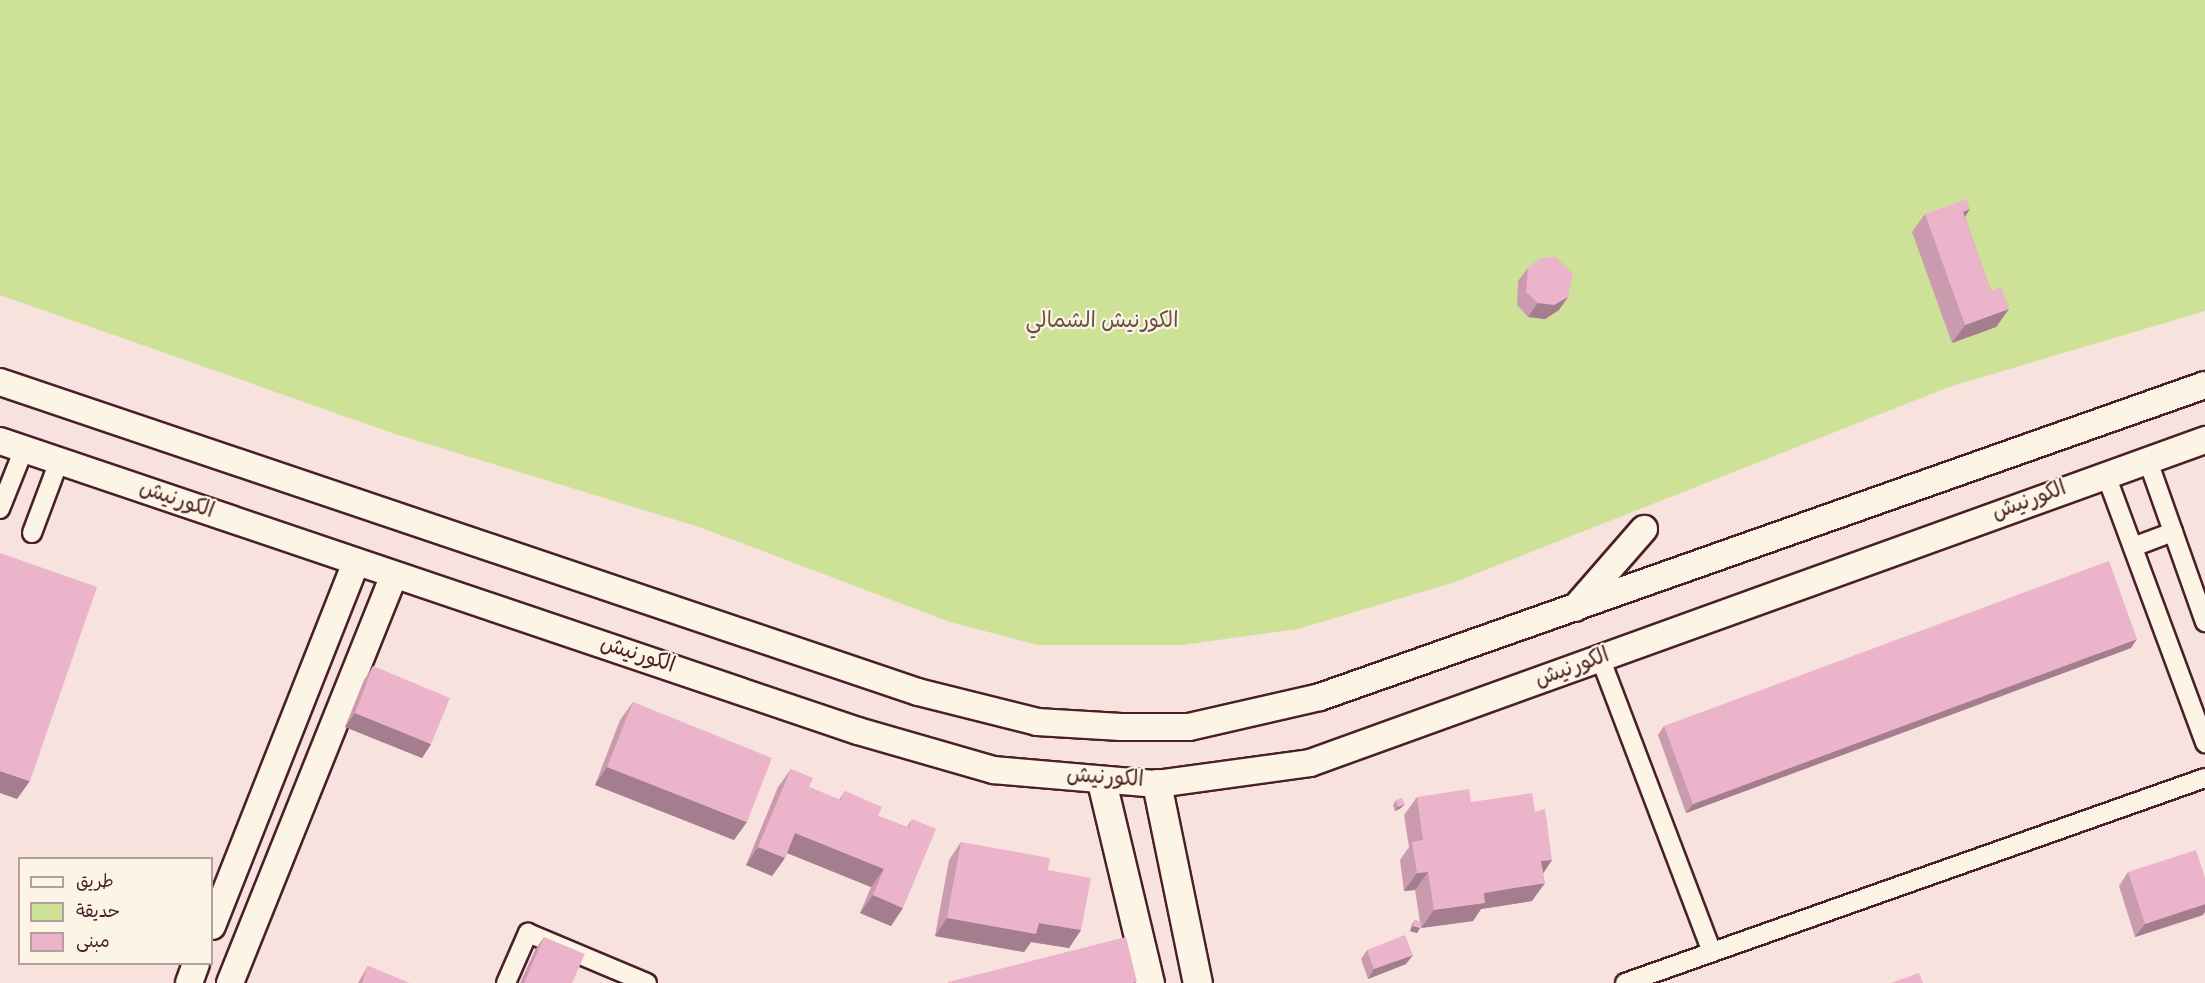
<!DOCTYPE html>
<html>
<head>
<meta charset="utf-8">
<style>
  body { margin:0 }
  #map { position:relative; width:2205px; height:983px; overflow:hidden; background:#f7e2dd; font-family:"Gochi Hand","Playpen Sans Arabic",sans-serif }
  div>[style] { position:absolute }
  .green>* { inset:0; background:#cee297 }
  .roads { filter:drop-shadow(2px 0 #4a1f2b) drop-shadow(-2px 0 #4a1f2b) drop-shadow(0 2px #4a1f2b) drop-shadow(0 -2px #4a1f2b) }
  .street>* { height:18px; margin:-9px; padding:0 9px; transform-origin:9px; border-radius:9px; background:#fcf5e5 }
  .secondary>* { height:26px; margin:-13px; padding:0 13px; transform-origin:13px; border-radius:13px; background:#fcf5e5 }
  .primary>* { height:28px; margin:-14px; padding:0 14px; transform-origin:14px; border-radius:14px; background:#fcf5e5 }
  .wall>* { inset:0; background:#ca9baf }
  .shaded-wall>* { inset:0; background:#a47e8e }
  .building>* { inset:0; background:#ebb4cb }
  span { translate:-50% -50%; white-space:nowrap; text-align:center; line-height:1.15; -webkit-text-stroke:4.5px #fcf5e5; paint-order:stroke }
  .park-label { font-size:22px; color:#6b5046 }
  .street-label { font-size:22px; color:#4a1f2b }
  .legend { position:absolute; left:18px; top:857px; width:195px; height:108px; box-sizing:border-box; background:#fcf5e5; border:2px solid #b59f9b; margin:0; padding:8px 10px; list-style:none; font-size:18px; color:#4a1f2b }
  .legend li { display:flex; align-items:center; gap:12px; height:30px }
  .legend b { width:30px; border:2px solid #b59f9b }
</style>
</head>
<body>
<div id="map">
  <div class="green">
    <i style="clip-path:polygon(0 0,2205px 0,2205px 311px,1949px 387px,1455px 582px,1298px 629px,1182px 645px,1038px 645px,950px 622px,699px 527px,392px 433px,0 295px)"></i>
  </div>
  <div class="roads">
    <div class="street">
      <i style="left:2148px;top:461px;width:171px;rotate:70.5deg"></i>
      <i style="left:2106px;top:475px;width:286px;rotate:69.7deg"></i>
      <i style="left:0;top:509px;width:65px;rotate:-68.2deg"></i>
      <i style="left:32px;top:533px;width:77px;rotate:-69.4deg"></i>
      <i style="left:2133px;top:547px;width:43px;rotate:-20.6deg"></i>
      <i style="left:1601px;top:660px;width:312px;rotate:69.2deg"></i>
      <i style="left:506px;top:983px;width:55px;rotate:-66.3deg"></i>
      <i style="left:528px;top:933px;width:129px;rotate:22.8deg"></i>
      <i style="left:1625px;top:983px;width:615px;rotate:-19.47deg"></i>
    </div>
    <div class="secondary">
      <i style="left:0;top:382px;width:969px;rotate:18.66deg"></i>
      <i style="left:918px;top:692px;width:123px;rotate:14.1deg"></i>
      <i style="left:1037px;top:722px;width:84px;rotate:3.4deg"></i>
      <i style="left:1121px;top:727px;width:68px"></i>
      <i style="left:1189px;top:727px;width:134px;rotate:-12.9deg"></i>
      <i style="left:1320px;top:697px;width:938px;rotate:-19.42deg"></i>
      <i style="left:0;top:441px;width:906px;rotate:18.68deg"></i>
      <i style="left:858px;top:731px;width:141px;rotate:16.1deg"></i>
      <i style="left:993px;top:770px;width:165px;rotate:4.9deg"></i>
      <i style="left:1157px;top:784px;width:154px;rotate:-7.8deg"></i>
      <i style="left:1310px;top:763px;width:952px;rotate:-19.84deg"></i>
      <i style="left:1575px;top:608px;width:105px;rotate:-48.9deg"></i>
      <i style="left:212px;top:926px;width:391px;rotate:-68.4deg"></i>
      <i style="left:189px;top:983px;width:20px;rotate:-70deg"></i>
      <i style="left:230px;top:983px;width:439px;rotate:-68.1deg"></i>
    </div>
    <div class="primary">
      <i style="left:1102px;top:782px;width:207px;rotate:76.6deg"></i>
      <i style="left:1157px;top:784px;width:203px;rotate:78.4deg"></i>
    </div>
  </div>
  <div class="wall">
    <i style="clip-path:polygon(1970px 209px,1965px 217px,1991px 291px,2009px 309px,1996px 327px,1952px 343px,1912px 232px,1925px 214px)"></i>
    <i style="clip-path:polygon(1528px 268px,1559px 310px,1545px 319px,1528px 317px,1517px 305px,1518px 281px)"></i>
    <i style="clip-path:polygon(2131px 648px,1686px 813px,1658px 735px,1664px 726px)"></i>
    <i style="clip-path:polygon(373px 666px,431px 744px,422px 758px,345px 727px,364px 680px)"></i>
    <i style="clip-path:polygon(633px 702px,734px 840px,595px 785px,620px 720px)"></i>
    <i style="clip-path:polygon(791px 769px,809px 787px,839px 800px,845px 791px,878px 816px,907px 827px,912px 819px,891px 926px,860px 913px,871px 887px,787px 853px,785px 858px,772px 876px,746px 865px,778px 787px)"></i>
    <i style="clip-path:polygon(1417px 797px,1471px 802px,1535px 812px,1552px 860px,1543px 873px,1532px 901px,1481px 909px,1473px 921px,1421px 928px,1421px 926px,1417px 933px,1410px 931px,1412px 924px,1415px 920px,1420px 922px,1415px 890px,1404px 891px,1400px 860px,1409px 847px,1404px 815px)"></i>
    <i style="clip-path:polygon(1396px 800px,1401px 808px,1395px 811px,1393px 805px)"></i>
    <i style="clip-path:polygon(961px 842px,1048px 870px,1081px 930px,1069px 948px,1031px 942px,1024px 952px,935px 936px,949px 860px)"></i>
    <i style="clip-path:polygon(2128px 872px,2203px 915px,2135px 937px,2119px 886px)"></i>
    <i style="clip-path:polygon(544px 937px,572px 983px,520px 983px,535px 950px)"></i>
    <i style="clip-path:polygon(1367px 950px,1406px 964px,1368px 979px,1361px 959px)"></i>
    <i style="clip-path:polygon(368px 966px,409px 983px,358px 983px)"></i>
  </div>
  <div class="shaded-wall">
    <i style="clip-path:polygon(1970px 209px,1958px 227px,1963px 212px)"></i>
    <i style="clip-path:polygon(1568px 297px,1559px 310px,1545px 319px,1528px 317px,1538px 303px)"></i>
    <i style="clip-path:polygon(2009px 309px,1996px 327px,1952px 343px,1965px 325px)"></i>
    <i style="clip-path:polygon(2137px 639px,2131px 648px,1686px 813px,1693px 804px)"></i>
    <i style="clip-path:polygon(355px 713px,431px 744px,422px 758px,345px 727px)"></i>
    <i style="clip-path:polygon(607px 767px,747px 822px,734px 840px,595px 785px)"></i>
    <i style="clip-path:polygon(0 771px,30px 781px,17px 799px,0 793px)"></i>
    <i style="clip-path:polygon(1405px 804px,1401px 808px,1395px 811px,1398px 807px)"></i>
    <i style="clip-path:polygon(795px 833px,884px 869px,871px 887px,782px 851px)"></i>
    <i style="clip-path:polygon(758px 847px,785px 858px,772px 876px,746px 865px)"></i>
    <i style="clip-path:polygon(1552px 860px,1540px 878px,1541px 861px)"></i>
    <i style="clip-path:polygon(1428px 872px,1415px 890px,1404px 891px,1417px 873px)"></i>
    <i style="clip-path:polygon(1545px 883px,1532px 901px,1481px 909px,1473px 921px,1421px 928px,1434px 910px,1484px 893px)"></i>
    <i style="clip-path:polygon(873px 895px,903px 908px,891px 926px,860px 913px)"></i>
    <i style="clip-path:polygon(2205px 904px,2205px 912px,2203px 915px,2135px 937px,2145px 924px)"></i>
    <i style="clip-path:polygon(947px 918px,1039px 923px,1081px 930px,1069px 948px,1031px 942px,1024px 952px,935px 936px)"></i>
    <i style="clip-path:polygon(1413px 926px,1420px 928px,1417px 933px,1410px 931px)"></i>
    <i style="clip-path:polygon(1413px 955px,1406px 964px,1368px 979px,1374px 969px)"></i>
  </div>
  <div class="building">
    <i style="clip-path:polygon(1967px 199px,1970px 209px,1963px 212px,1991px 291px,2001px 287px,2009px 309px,1965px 325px,1925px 214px)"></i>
    <i style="clip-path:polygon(1556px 257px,1573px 274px,1568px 297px,1554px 305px,1538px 303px,1526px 292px,1528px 268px,1540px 258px)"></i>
    <i style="clip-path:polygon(0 553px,97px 587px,30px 781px,0 771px)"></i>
    <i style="clip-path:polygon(2109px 561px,2137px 639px,1693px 804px,1664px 726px)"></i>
    <i style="clip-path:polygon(373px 666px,450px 698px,431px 744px,355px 713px)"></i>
    <i style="clip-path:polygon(633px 702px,772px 758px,747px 822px,607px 767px)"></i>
    <i style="clip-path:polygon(791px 769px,813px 778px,809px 787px,841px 800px,845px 791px,882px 807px,878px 816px,909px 828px,912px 819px,936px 829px,903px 908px,873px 895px,884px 869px,795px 833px,785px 858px,758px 847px)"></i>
    <i style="clip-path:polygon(1469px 789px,1471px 802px,1532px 793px,1535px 812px,1545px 809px,1552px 860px,1541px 861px,1545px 883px,1484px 893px,1485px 903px,1434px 910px,1428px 872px,1417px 873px,1412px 842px,1423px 840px,1417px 797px)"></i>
    <i style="clip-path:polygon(1402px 798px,1405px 804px,1398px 807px,1396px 800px)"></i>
    <i style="clip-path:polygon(961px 842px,1050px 858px,1048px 870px,1091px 878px,1081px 930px,1039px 923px,1036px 934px,947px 918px)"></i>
    <i style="clip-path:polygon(2196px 850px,2205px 878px,2205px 904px,2145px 924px,2128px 872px)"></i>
    <i style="clip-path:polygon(1415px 920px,1422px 923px,1420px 928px,1413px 926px)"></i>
    <i style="clip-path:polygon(1405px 935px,1413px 955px,1374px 969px,1367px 950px)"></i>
    <i style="clip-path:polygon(544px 937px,585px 954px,572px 983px,524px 983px)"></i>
    <i style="clip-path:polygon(1126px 937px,1137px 982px,1133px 983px,948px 983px,948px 982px)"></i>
    <i style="clip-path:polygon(368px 966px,409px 983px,362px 983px)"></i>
    <i style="clip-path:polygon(1919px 973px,1923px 983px,1891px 983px)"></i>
  </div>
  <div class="park-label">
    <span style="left:1102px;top:324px">الكورنيش الشمالي</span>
  </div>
  <div class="street-label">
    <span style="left:176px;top:502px;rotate:19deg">الكورنيش</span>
    <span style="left:2030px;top:503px;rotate:-20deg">الكورنيش</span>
    <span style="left:637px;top:657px;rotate:18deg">الكورنيش</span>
    <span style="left:1573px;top:670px;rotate:-20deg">الكورنيش</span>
    <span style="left:1105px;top:780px;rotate:4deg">الكورنيش</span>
  </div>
  <ul class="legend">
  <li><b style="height:8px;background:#fcf5e5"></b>طريق</li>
  <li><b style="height:16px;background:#cee297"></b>حديقة</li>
  <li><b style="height:16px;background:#ebb4cb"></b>مبنى</li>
  </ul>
</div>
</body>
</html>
